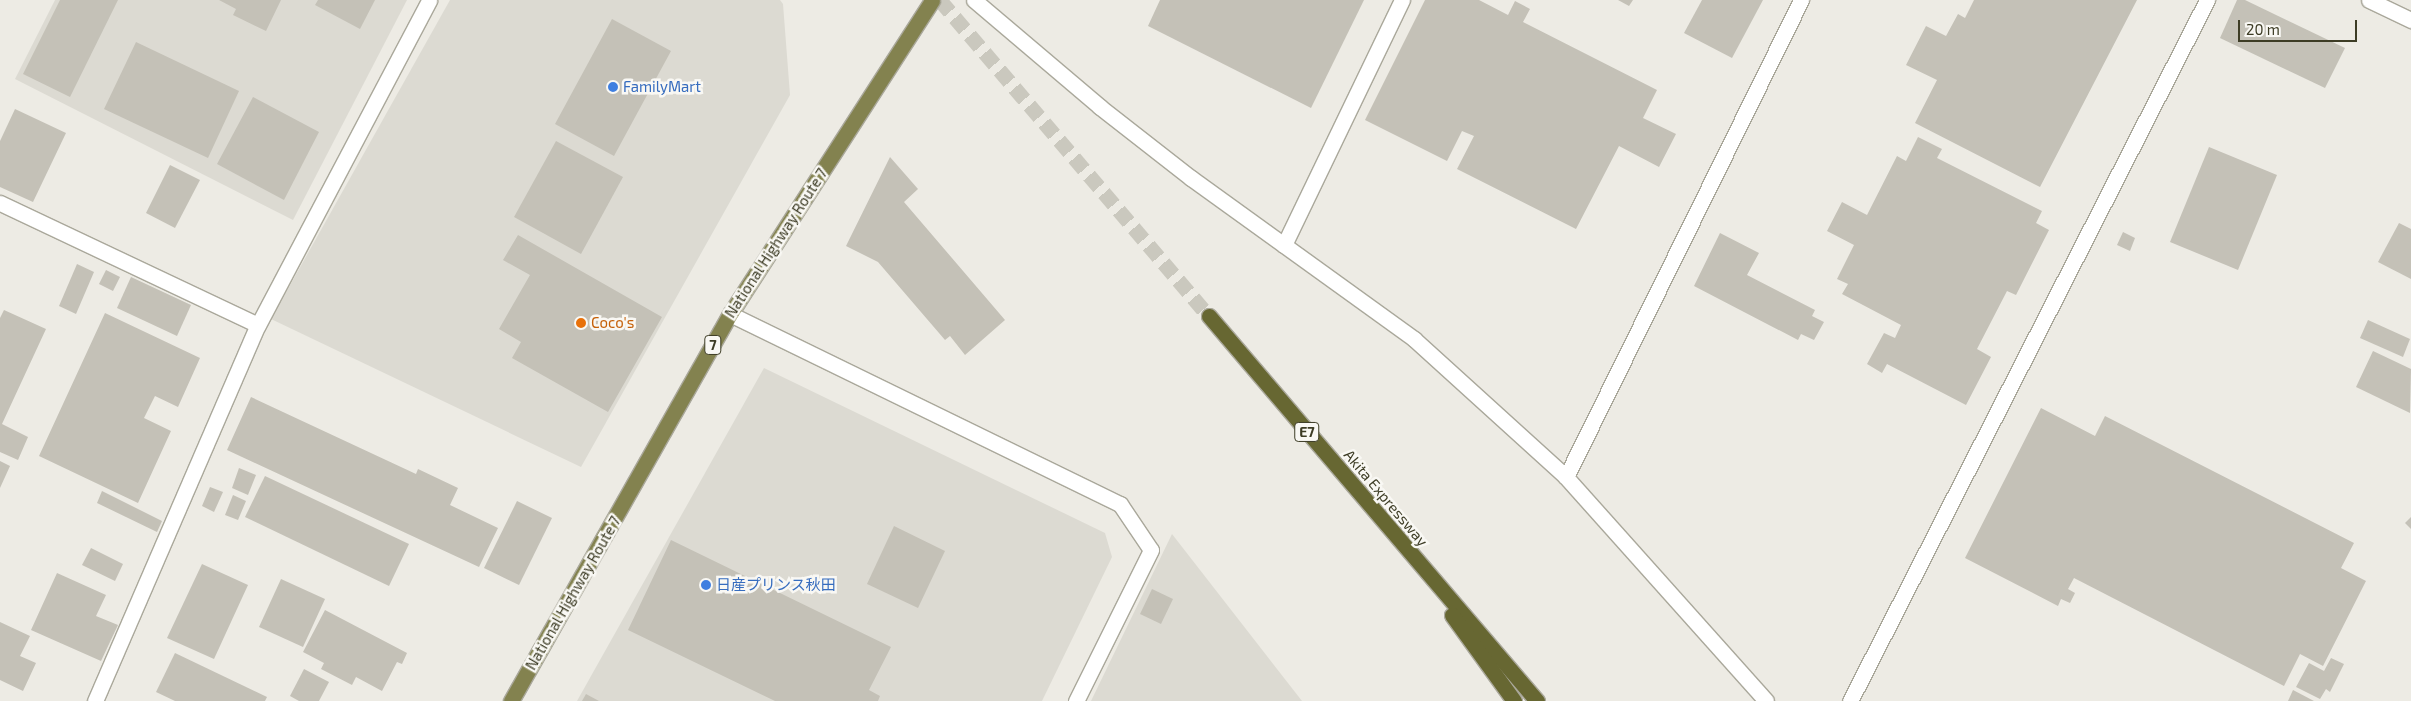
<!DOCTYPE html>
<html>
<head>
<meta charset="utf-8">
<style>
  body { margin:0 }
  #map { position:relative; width:2411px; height:701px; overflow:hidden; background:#edebe4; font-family:"Exo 2","Noto Sans JP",sans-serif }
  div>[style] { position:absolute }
  .built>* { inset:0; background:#dcdad2 }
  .building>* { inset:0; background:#c4c1b7 }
  .motorway-tunnel>* { height:15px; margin-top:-7.5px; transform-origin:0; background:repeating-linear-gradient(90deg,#cac8be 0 15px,transparent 0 23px) }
  .roads { filter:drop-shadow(1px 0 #aaa89b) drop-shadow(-1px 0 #aaa89b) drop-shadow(0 1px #aaa89b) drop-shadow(0 -1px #aaa89b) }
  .minor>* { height:15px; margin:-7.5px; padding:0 7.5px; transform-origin:7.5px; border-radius:7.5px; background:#fff }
  .tertiary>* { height:15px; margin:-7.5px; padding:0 7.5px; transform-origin:7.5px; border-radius:7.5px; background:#fff }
  .trunk>* { height:15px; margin:-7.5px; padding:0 7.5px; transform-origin:7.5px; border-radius:7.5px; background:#83824f }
  .motorway>* { height:15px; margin:-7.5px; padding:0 7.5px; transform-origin:7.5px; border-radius:7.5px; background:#676732 }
  .dots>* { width:14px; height:14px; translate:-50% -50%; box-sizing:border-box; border:2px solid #f9f8f4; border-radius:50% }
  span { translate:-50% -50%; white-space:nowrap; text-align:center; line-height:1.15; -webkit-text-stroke:5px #f9f8f4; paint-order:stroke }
  .shield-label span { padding:1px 4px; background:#f9f8f4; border:1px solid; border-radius:4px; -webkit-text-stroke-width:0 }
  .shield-label { font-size:14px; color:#3d3c25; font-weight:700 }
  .shop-label { font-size:15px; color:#366cbe }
  .left { translate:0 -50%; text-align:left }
  .street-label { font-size:15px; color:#3d3c25 }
  .food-label { font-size:15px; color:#c56008 }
  .scale { position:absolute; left:2238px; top:20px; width:119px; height:22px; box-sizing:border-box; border:2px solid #3d3c25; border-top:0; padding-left:6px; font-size:15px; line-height:18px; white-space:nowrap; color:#3d3c25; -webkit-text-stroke:4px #f9f8f4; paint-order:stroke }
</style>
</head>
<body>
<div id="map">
  <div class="built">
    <i style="clip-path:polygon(55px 0,407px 0,293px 220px,15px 79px)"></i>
    <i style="clip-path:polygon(450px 0,780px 0,783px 4px,790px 95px,581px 467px,271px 319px)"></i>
    <i style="clip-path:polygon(764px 368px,1105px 533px,1112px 557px,1042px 701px,577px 701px)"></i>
    <i style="clip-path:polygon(1172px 534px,1302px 701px,1091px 701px)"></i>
  </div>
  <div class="building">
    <i style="clip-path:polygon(60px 0,118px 0,70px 97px,23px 74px)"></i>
    <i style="clip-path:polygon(219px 0,281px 0,266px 31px,233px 15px,236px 9px)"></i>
    <i style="clip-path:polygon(318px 0,375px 0,360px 29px,315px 5px)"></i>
    <i style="clip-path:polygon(1160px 0,1364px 0,1311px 108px,1148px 26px)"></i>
    <i style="clip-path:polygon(1425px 0,1479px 0,1508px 15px,1515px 1px,1530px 9px,1523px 22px,1657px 90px,1643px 118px,1676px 134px,1659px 167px,1619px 146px,1576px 229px,1457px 169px,1474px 136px,1462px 131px,1447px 161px,1365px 120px)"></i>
    <i style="clip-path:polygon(1618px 0,1633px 0,1629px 6px)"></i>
    <i style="clip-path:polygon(1702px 0,1763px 0,1732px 58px,1684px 33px)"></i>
    <i style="clip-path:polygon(1974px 0,2137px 0,2040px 187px,1915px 123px,1937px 80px,1906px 65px,1926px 26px,1946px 36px,1958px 14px,1965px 18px)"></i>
    <i style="clip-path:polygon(2237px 0,2245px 0,2345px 48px,2325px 88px,2220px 38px)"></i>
    <i style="clip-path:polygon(612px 19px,671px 51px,614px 156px,555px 124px)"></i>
    <i style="clip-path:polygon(136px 42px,239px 91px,208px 158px,104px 109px)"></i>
    <i style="clip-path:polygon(253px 97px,319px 132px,284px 200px,217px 164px)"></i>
    <i style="clip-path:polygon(15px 109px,66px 133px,33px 202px,0 187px,0 141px)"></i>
    <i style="clip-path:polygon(1918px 137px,1942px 149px,1937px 158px,2042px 211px,2036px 223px,2049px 230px,2016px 295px,2007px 291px,1977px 349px,1991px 357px,1966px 405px,1887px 364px,1882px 373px,1867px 364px,1884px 333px,1895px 338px,1901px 325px,1842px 294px,1848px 284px,1837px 279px,1854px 245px,1827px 231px,1842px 202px,1867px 215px,1897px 156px,1906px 161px)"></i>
    <i style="clip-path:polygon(556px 141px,623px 177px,581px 254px,514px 217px)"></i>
    <i style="clip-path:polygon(2209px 147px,2277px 175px,2238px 270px,2170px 242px)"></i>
    <i style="clip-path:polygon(890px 157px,918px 189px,904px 202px,1005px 320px,965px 355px,950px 336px,945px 340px,878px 262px,846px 246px)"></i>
    <i style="clip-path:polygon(170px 165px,200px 180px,175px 228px,146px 213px)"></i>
    <i style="clip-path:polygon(2399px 223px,2411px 229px,2411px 279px,2378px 262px)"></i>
    <i style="clip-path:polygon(2123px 232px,2135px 238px,2130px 251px,2117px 245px)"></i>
    <i style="clip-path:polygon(1720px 233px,1759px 253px,1747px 275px,1815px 310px,1812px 316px,1824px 322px,1814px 340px,1801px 334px,1798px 340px,1694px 286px)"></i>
    <i style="clip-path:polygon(518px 235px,662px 317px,608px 412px,512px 358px,521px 342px,499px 329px,530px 275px,503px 260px)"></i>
    <i style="clip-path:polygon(77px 264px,94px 272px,76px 314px,59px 306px)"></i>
    <i style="clip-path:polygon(106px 270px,120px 277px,113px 291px,99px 284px)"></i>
    <i style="clip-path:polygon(131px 277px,191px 305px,177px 336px,117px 308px)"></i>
    <i style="clip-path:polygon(4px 310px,46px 329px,2px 424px,28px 437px,18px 460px,0 452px,0 318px)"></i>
    <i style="clip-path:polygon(105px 313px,200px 358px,178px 407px,155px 396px,144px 418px,171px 431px,138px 503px,39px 456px)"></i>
    <i style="clip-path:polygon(2368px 320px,2410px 339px,2403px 357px,2360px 338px)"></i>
    <i style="clip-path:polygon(2373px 351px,2411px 369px,2410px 413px,2356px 387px)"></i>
    <i style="clip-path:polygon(251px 397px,416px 474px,418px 469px,458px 488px,450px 505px,498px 528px,479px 567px,227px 450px)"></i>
    <i style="clip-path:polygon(2041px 408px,2095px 436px,2105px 416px,2354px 543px,2341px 568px,2366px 581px,2323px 666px,2300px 654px,2284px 686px,2074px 578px,2068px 589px,2075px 593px,2070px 603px,2061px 599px,2058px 606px,1965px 558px)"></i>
    <i style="clip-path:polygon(0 461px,10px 466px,0 488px)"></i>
    <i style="clip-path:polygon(239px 468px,256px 475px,248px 495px,232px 488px)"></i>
    <i style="clip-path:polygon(265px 476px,409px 544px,389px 586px,245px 517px)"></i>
    <i style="clip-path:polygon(210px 487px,223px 492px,214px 512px,202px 506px)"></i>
    <i style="clip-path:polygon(102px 491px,162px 521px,157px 532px,97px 503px)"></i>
    <i style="clip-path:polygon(233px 495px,246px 501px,238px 520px,225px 515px)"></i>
    <i style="clip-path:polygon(517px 501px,552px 518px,519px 585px,484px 568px)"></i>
    <i style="clip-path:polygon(2411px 517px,2411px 529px,2405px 523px)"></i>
    <i style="clip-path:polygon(894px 526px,945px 551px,918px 608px,867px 584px)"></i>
    <i style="clip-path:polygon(671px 540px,891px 647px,869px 690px,880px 696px,878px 701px,775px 701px,628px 630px)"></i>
    <i style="clip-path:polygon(91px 548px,123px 564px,115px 581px,82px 565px)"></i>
    <i style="clip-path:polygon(202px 564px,248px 585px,214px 659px,167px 638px)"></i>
    <i style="clip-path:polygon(57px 573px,106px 595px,96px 616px,118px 625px,101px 661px,31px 630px)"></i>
    <i style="clip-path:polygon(281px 579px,325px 599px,303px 647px,259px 627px)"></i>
    <i style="clip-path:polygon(1152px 589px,1173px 599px,1161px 624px,1140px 614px)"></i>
    <i style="clip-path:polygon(325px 610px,407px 653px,402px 664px,397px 662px,382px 691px,356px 677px,352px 685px,321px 669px,324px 663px,303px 652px)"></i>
    <i style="clip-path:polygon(0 622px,30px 636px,20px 656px,36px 663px,23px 691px,0 680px)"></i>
    <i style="clip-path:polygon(175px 653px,267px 697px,265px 701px,175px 701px,156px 692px)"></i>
    <i style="clip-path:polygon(2331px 658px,2344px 664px,2330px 692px,2326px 689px,2320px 699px,2296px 687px,2309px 663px,2324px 671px)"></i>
    <i style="clip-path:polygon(304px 669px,329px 682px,319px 701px,299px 701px,290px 696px)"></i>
    <i style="clip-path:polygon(2293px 690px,2314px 701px,2288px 701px)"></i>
    <i style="clip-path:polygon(586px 694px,599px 701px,582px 701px)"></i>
  </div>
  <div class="motorway-tunnel">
    <i style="left:940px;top:0;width:415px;rotate:49.6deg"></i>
  </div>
  <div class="roads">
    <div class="minor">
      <i style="left:2369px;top:0;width:47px;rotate:25.5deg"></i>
      <i style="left:0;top:203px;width:285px;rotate:25.3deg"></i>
      <i style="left:1284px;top:245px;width:272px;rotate:-64.3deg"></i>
      <i style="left:730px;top:314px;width:434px;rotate:26deg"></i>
      <i style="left:1120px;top:504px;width:55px;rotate:56deg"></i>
      <i style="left:1151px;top:550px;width:169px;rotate:116.4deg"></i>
      <i style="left:1566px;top:477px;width:532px;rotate:-63.77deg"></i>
      <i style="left:95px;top:701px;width:410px;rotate:-66.6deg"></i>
      <i style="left:258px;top:325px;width:367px;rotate:-62.2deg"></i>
      <i style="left:1850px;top:701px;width:787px;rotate:-63.01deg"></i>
    </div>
    <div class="tertiary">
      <i style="left:974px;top:0;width:165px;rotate:40.3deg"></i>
      <i style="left:1100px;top:107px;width:115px;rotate:38deg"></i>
      <i style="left:1191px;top:178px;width:275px;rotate:35.8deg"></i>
      <i style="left:1414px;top:339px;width:205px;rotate:42.2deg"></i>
      <i style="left:1566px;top:477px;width:300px;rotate:48.2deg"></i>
    </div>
    <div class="trunk">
      <i style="left:511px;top:701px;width:445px;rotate:-60.5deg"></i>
      <i style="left:730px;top:314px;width:373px;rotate:-57.2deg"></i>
    </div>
    <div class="motorway">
      <i style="left:1209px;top:316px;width:506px;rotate:49.57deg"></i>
      <i style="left:1452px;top:615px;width:106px;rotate:54.2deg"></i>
    </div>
  </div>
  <div class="dots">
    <i style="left:613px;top:87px;background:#3f7fe0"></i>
    <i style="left:581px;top:323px;background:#e8710a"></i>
    <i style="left:706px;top:585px;background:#3f7fe0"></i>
  </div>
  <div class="shield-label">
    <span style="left:713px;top:345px">7</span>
    <span style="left:1307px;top:432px">E7</span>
  </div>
  <div class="shop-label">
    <span class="left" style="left:623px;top:87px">FamilyMart</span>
    <span class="left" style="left:716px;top:585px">日産プリンス秋田</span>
  </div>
  <div class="street-label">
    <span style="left:776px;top:243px;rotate:-57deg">National Highway Route 7</span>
    <span style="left:1386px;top:498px;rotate:50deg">Akita Expressway</span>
    <span style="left:573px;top:593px;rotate:-60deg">National Highway Route 7</span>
  </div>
  <div class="food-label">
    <span class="left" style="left:591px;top:323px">Coco's</span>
  </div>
  <div class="scale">20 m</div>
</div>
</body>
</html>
